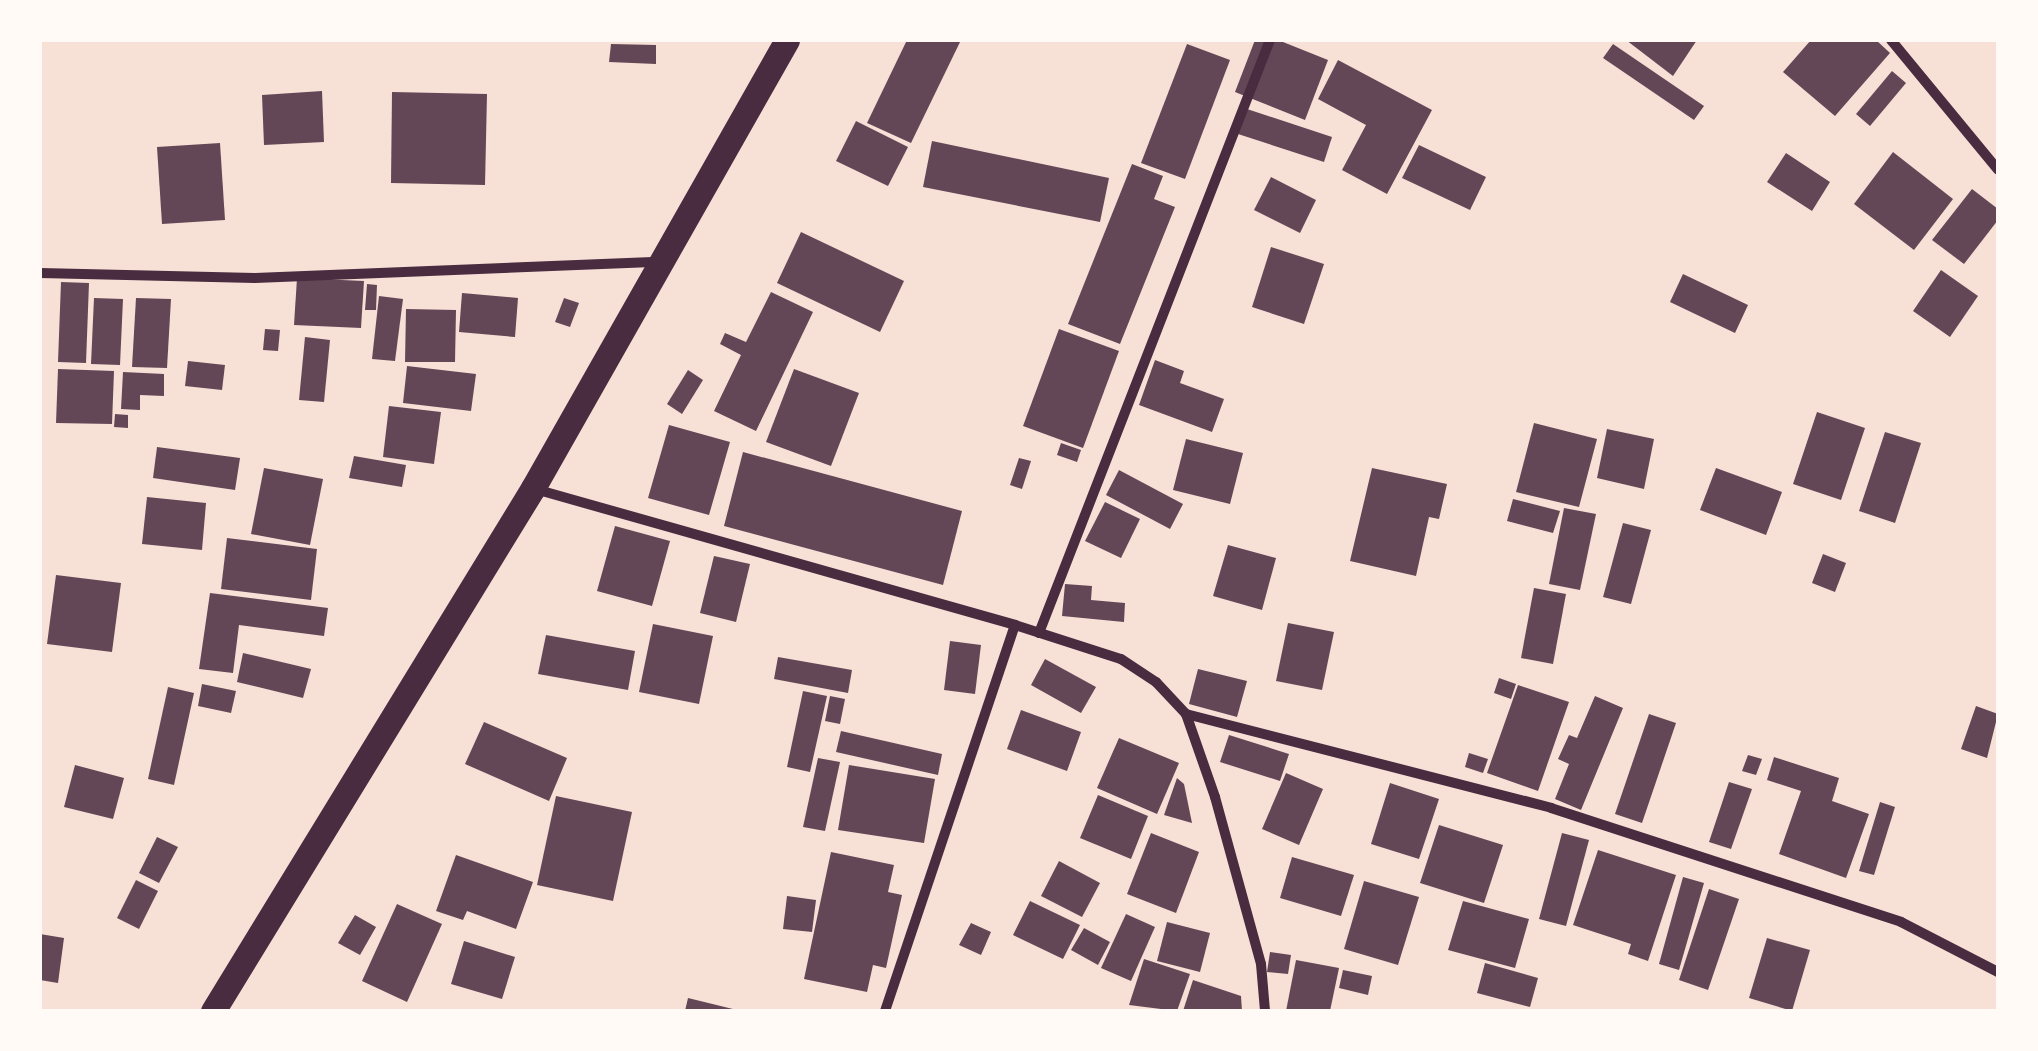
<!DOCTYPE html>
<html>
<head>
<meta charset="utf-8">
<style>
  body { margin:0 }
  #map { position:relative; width:2038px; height:1051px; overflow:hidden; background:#f7e1d7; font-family:Inter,sans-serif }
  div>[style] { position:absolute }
  .building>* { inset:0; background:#644757 }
  .minor>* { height:10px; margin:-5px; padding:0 5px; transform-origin:5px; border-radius:5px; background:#4a2c40 }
  .trunk>* { height:25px; margin:-12.5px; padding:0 12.5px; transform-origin:12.5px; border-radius:12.5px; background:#4a2c40 }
  span { translate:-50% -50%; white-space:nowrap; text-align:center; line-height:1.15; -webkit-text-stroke:10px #fffaf5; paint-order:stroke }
  .frame { position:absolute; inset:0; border:42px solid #fffaf5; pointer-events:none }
</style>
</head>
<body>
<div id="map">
  <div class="building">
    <i style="clip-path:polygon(907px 40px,961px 40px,911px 143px,867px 123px)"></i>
    <i style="clip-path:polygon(1255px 40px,1278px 40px,1328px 60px,1305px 120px,1235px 92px)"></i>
    <i style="clip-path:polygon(1626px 40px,1697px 40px,1673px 76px)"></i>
    <i style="clip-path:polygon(1811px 40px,1876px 40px,1890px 53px,1835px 116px,1783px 72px)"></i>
    <i style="clip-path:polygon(611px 44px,656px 45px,656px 64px,609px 62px)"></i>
    <i style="clip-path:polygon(1187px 44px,1230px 60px,1185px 179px,1141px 163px)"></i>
    <i style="clip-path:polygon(1613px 44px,1704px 106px,1694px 120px,1603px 58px)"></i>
    <i style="clip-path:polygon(1338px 60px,1432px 110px,1387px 194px,1342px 170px,1366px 125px,1318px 99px)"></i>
    <i style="clip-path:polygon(1892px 71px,1906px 83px,1870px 126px,1856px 114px)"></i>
    <i style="clip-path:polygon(322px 91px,324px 142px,264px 145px,262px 95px)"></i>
    <i style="clip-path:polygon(392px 92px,487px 94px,485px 185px,391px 183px)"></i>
    <i style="clip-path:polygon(1247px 109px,1332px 137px,1324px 162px,1238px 134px)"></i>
    <i style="clip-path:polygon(856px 121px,908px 147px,888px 186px,836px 161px)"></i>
    <i style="clip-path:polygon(932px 141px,1109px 178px,1100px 222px,923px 187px)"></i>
    <i style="clip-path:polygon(220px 143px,225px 220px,162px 224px,157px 147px)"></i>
    <i style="clip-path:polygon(1419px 145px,1486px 177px,1470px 210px,1402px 178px)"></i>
    <i style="clip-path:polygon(1893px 152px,1953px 199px,1914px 250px,1854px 204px)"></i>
    <i style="clip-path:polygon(1786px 153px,1830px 182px,1812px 211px,1767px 182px)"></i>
    <i style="clip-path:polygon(1132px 164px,1163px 176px,1154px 199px,1175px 207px,1120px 344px,1068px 324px)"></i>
    <i style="clip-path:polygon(1271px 177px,1316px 200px,1300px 233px,1254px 210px)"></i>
    <i style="clip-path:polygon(1972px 189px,1998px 209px,1998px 220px,1964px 264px,1932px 240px)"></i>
    <i style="clip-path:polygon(801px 232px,904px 281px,880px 332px,777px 283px)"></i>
    <i style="clip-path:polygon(1271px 247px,1324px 264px,1304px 324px,1252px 307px)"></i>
    <i style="clip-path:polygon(1941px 270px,1978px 296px,1950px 337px,1913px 311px)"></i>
    <i style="clip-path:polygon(1683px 274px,1748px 305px,1735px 333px,1670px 302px)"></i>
    <i style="clip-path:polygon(297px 278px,364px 281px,361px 328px,294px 325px)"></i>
    <i style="clip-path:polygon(61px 282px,89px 283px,86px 363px,58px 362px)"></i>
    <i style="clip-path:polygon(367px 284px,377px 285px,376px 310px,365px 310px)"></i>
    <i style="clip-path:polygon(771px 292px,813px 312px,756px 431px,714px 411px,741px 355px,720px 344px,725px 333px,746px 342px)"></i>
    <i style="clip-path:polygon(462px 293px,518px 298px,515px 337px,459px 332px)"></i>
    <i style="clip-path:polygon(379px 296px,403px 299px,395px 361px,372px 359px)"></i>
    <i style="clip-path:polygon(94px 298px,123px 299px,120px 365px,91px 364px)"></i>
    <i style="clip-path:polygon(136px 298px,171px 299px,167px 368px,132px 367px)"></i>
    <i style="clip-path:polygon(564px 298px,579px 303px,570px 327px,555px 322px)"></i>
    <i style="clip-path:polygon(406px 309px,456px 310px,455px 362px,405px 362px)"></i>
    <i style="clip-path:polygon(265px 329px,280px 330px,278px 351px,263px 350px)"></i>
    <i style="clip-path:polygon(1059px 329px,1119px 351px,1083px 448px,1023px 426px)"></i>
    <i style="clip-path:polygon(305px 337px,330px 340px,324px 402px,299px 400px)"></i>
    <i style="clip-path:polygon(1155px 360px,1184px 371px,1180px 383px,1224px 399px,1212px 432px,1139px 405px)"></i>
    <i style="clip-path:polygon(188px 361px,225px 365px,222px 390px,185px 386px)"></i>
    <i style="clip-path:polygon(407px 366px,476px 374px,471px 411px,403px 403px)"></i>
    <i style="clip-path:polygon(58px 369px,114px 371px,112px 424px,56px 423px)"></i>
    <i style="clip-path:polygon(794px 369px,859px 393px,831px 466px,766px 442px)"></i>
    <i style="clip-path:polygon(688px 370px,703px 380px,682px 414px,667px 404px)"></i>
    <i style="clip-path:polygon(123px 372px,164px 374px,164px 396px,140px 395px,140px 410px,121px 409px)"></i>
    <i style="clip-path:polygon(389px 406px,441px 412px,434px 464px,383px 457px)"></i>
    <i style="clip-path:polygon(1817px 412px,1865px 428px,1841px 500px,1793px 484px)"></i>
    <i style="clip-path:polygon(115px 414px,128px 415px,128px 428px,114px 427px)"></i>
    <i style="clip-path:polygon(1534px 423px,1597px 439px,1579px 507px,1516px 492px)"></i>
    <i style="clip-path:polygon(669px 425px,730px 442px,709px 515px,648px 498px)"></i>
    <i style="clip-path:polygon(1607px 429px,1654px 439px,1644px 489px,1597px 478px)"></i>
    <i style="clip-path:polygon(1885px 432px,1921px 443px,1895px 523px,1859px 511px)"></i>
    <i style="clip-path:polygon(1186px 439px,1243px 453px,1230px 504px,1173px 490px)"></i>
    <i style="clip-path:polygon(1061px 443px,1081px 450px,1077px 462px,1057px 455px)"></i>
    <i style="clip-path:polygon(157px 447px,240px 458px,235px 490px,153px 478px)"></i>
    <i style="clip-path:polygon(743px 452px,962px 511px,943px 585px,724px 526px)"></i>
    <i style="clip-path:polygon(354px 456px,406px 465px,402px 487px,349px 478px)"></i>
    <i style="clip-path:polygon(1019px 458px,1031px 461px,1022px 489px,1010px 485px)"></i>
    <i style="clip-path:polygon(264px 468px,323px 479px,310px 545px,251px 534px)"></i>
    <i style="clip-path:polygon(1372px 468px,1447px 484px,1439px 519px,1429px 517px,1416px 576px,1350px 561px)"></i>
    <i style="clip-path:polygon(1716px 468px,1782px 492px,1766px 535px,1700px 510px)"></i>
    <i style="clip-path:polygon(1119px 470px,1183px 504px,1170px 529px,1106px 495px)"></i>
    <i style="clip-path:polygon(147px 497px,206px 503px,202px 550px,142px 544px)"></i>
    <i style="clip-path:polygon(1513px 499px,1560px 511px,1553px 533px,1507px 521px)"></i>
    <i style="clip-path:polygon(1105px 502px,1140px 519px,1121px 558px,1085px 541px)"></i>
    <i style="clip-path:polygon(1564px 508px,1596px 514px,1580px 590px,1549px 584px)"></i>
    <i style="clip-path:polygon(1623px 523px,1651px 530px,1631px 604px,1603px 597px)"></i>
    <i style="clip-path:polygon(615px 526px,670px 541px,652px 606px,597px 591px)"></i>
    <i style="clip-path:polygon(227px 538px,317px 549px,311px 600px,221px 589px)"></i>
    <i style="clip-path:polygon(1228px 545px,1276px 558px,1262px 610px,1213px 596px)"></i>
    <i style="clip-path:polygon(1823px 554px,1846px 563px,1835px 592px,1812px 583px)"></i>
    <i style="clip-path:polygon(714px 556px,750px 564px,736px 622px,700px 613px)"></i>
    <i style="clip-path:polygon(56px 575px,121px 583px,112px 652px,47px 644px)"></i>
    <i style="clip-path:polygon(1065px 584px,1092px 586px,1091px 600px,1125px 603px,1124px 622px,1062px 616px)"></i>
    <i style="clip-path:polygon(1534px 588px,1566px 594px,1553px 664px,1521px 658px)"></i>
    <i style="clip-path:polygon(210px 593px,328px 608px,324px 636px,239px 625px,233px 673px,199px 669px)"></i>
    <i style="clip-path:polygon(1288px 623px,1334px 632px,1322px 690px,1276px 681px)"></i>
    <i style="clip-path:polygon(653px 624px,713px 636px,699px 704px,639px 692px)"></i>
    <i style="clip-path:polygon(546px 635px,635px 651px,628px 690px,538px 674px)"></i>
    <i style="clip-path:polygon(950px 641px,981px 645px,975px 694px,944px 690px)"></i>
    <i style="clip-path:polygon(243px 653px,311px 669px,303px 698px,237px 682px)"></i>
    <i style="clip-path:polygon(778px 657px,852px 670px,848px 693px,774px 679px)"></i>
    <i style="clip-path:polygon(1045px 659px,1096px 687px,1081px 713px,1031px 685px)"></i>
    <i style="clip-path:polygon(1198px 669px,1247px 681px,1237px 717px,1189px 704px)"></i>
    <i style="clip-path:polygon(1499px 678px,1516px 684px,1511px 699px,1494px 693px)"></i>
    <i style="clip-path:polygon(202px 684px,236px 691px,231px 713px,198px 706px)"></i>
    <i style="clip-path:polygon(1518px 685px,1569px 702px,1538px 791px,1487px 773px)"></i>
    <i style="clip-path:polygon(168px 687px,194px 693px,174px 785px,148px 779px)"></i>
    <i style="clip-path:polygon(803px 691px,827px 696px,810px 772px,787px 767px)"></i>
    <i style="clip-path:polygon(830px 696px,845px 699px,840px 724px,825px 721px)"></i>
    <i style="clip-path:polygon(1595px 696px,1623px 708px,1581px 810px,1555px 799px,1569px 764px,1558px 759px,1569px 735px,1577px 738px)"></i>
    <i style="clip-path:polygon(1976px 706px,1998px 714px,1987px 758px,1961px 749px)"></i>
    <i style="clip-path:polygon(1021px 710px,1081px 732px,1067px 771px,1007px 749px)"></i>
    <i style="clip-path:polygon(1649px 714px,1676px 723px,1642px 823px,1615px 814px)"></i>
    <i style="clip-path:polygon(484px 722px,567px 758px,549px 801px,465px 764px)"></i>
    <i style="clip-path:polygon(841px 731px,942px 754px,938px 775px,836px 752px)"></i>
    <i style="clip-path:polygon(1229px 735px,1289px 754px,1280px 781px,1220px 762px)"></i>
    <i style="clip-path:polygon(1119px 738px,1179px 763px,1157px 814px,1097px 788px)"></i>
    <i style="clip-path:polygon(1469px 753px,1488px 759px,1483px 773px,1465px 767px)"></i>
    <i style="clip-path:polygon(1748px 755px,1762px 759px,1756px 775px,1742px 771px)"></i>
    <i style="clip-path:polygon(1774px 757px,1839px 778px,1832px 801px,1869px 814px,1846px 878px,1779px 854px,1801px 791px,1767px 780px)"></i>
    <i style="clip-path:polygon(818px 758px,840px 762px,825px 831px,803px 827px)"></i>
    <i style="clip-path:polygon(75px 765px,124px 778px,113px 819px,64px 807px)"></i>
    <i style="clip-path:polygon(849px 765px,935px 779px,924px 843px,838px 830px)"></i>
    <i style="clip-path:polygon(1286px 773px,1323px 789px,1299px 845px,1262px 829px)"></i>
    <i style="clip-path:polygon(1177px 778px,1184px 784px,1192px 823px,1164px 815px)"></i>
    <i style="clip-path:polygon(1729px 782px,1752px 789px,1731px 849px,1709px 842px)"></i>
    <i style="clip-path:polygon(1390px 783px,1439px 799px,1419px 859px,1371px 844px)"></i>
    <i style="clip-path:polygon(1098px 795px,1148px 816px,1131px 859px,1080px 838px)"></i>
    <i style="clip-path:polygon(556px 796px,632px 812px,613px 901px,537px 885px)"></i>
    <i style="clip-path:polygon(1880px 802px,1895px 807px,1874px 875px,1859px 871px)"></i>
    <i style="clip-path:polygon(1439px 825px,1503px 845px,1484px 903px,1420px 883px)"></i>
    <i style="clip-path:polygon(1151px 833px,1199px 852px,1176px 913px,1127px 894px)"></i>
    <i style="clip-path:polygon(1562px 833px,1589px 840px,1566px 926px,1539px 919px)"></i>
    <i style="clip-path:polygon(157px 837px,178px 847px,159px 883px,139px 873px)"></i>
    <i style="clip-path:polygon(1598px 850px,1676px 875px,1648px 961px,1628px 954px,1631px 944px,1573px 925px)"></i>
    <i style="clip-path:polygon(831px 852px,894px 865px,888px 892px,902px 895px,886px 968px,873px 965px,867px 992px,804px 979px)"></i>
    <i style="clip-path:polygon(456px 855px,533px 882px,516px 929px,467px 911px,463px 920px,436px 911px)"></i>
    <i style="clip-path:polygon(1292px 857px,1354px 875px,1341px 916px,1280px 898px)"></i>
    <i style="clip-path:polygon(1059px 861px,1100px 883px,1082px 917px,1041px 896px)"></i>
    <i style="clip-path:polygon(1683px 877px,1704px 883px,1679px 970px,1659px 964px)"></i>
    <i style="clip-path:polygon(136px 880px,158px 891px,139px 929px,117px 918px)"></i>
    <i style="clip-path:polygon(1364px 881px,1419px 897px,1398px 965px,1344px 949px)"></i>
    <i style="clip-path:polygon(1709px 889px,1739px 899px,1708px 990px,1679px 980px)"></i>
    <i style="clip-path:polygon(787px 896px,816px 900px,812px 932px,783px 929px)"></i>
    <i style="clip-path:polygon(1030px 901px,1080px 925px,1063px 959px,1013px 935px)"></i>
    <i style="clip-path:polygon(1463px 901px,1529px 919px,1515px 968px,1448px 950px)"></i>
    <i style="clip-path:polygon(397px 904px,442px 924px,407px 1002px,362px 981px)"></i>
    <i style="clip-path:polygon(1126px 914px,1155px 927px,1131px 981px,1101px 968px)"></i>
    <i style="clip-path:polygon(355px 915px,376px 927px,360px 955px,338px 943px)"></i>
    <i style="clip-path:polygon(1167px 922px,1210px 933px,1200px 972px,1157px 961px)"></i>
    <i style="clip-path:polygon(971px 923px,991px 932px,981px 955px,959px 945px)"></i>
    <i style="clip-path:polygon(1084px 928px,1110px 942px,1098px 965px,1071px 950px)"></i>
    <i style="clip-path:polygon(40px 934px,64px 938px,58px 983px,40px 980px)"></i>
    <i style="clip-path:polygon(1767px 938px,1810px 950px,1792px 1011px,1749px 998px)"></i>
    <i style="clip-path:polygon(464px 941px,515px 957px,502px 999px,451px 984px)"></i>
    <i style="clip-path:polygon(1270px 952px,1291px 955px,1288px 974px,1267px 972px)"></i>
    <i style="clip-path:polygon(1144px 959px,1190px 974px,1177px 1011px,1129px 1005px)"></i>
    <i style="clip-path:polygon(1296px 960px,1339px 968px,1330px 1011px,1286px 1011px)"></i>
    <i style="clip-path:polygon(1485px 963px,1538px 978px,1530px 1007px,1477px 993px)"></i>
    <i style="clip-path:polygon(1343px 970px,1372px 976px,1368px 995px,1339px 988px)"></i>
    <i style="clip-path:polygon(1193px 980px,1241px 996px,1242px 1011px,1183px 1011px)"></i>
    <i style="clip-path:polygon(688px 998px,737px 1010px,737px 1011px,685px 1011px)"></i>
  </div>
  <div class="minor">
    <i style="left:1891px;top:40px;width:168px;rotate:50.5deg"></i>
    <i style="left:40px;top:273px;width:215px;rotate:1.3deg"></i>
    <i style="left:255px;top:278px;width:404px;rotate:-2.3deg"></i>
    <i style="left:535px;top:489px;width:499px;rotate:15.8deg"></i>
    <i style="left:1015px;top:625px;width:111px;rotate:17.8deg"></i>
    <i style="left:1121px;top:659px;width:42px;rotate:33.3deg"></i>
    <i style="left:1156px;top:682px;width:44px;rotate:46.8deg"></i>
    <i style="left:1186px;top:714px;width:88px;rotate:70.7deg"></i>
    <i style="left:1215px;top:797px;width:173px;rotate:74.6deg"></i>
    <i style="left:1261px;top:964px;width:47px;rotate:85.1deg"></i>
    <i style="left:1039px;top:633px;width:636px;rotate:-68.72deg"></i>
    <i style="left:1186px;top:714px;width:377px;rotate:14.4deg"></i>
    <i style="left:1551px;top:808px;width:368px;rotate:18deg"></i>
    <i style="left:1901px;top:922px;width:109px;rotate:27.3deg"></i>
    <i style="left:885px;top:1011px;width:407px;rotate:-71.4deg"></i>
  </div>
  <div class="trunk">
    <i style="left:213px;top:1011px;width:613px;rotate:-58.54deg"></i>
    <i style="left:533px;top:488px;width:515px;rotate:-60.45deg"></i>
  </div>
  <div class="frame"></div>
</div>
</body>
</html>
